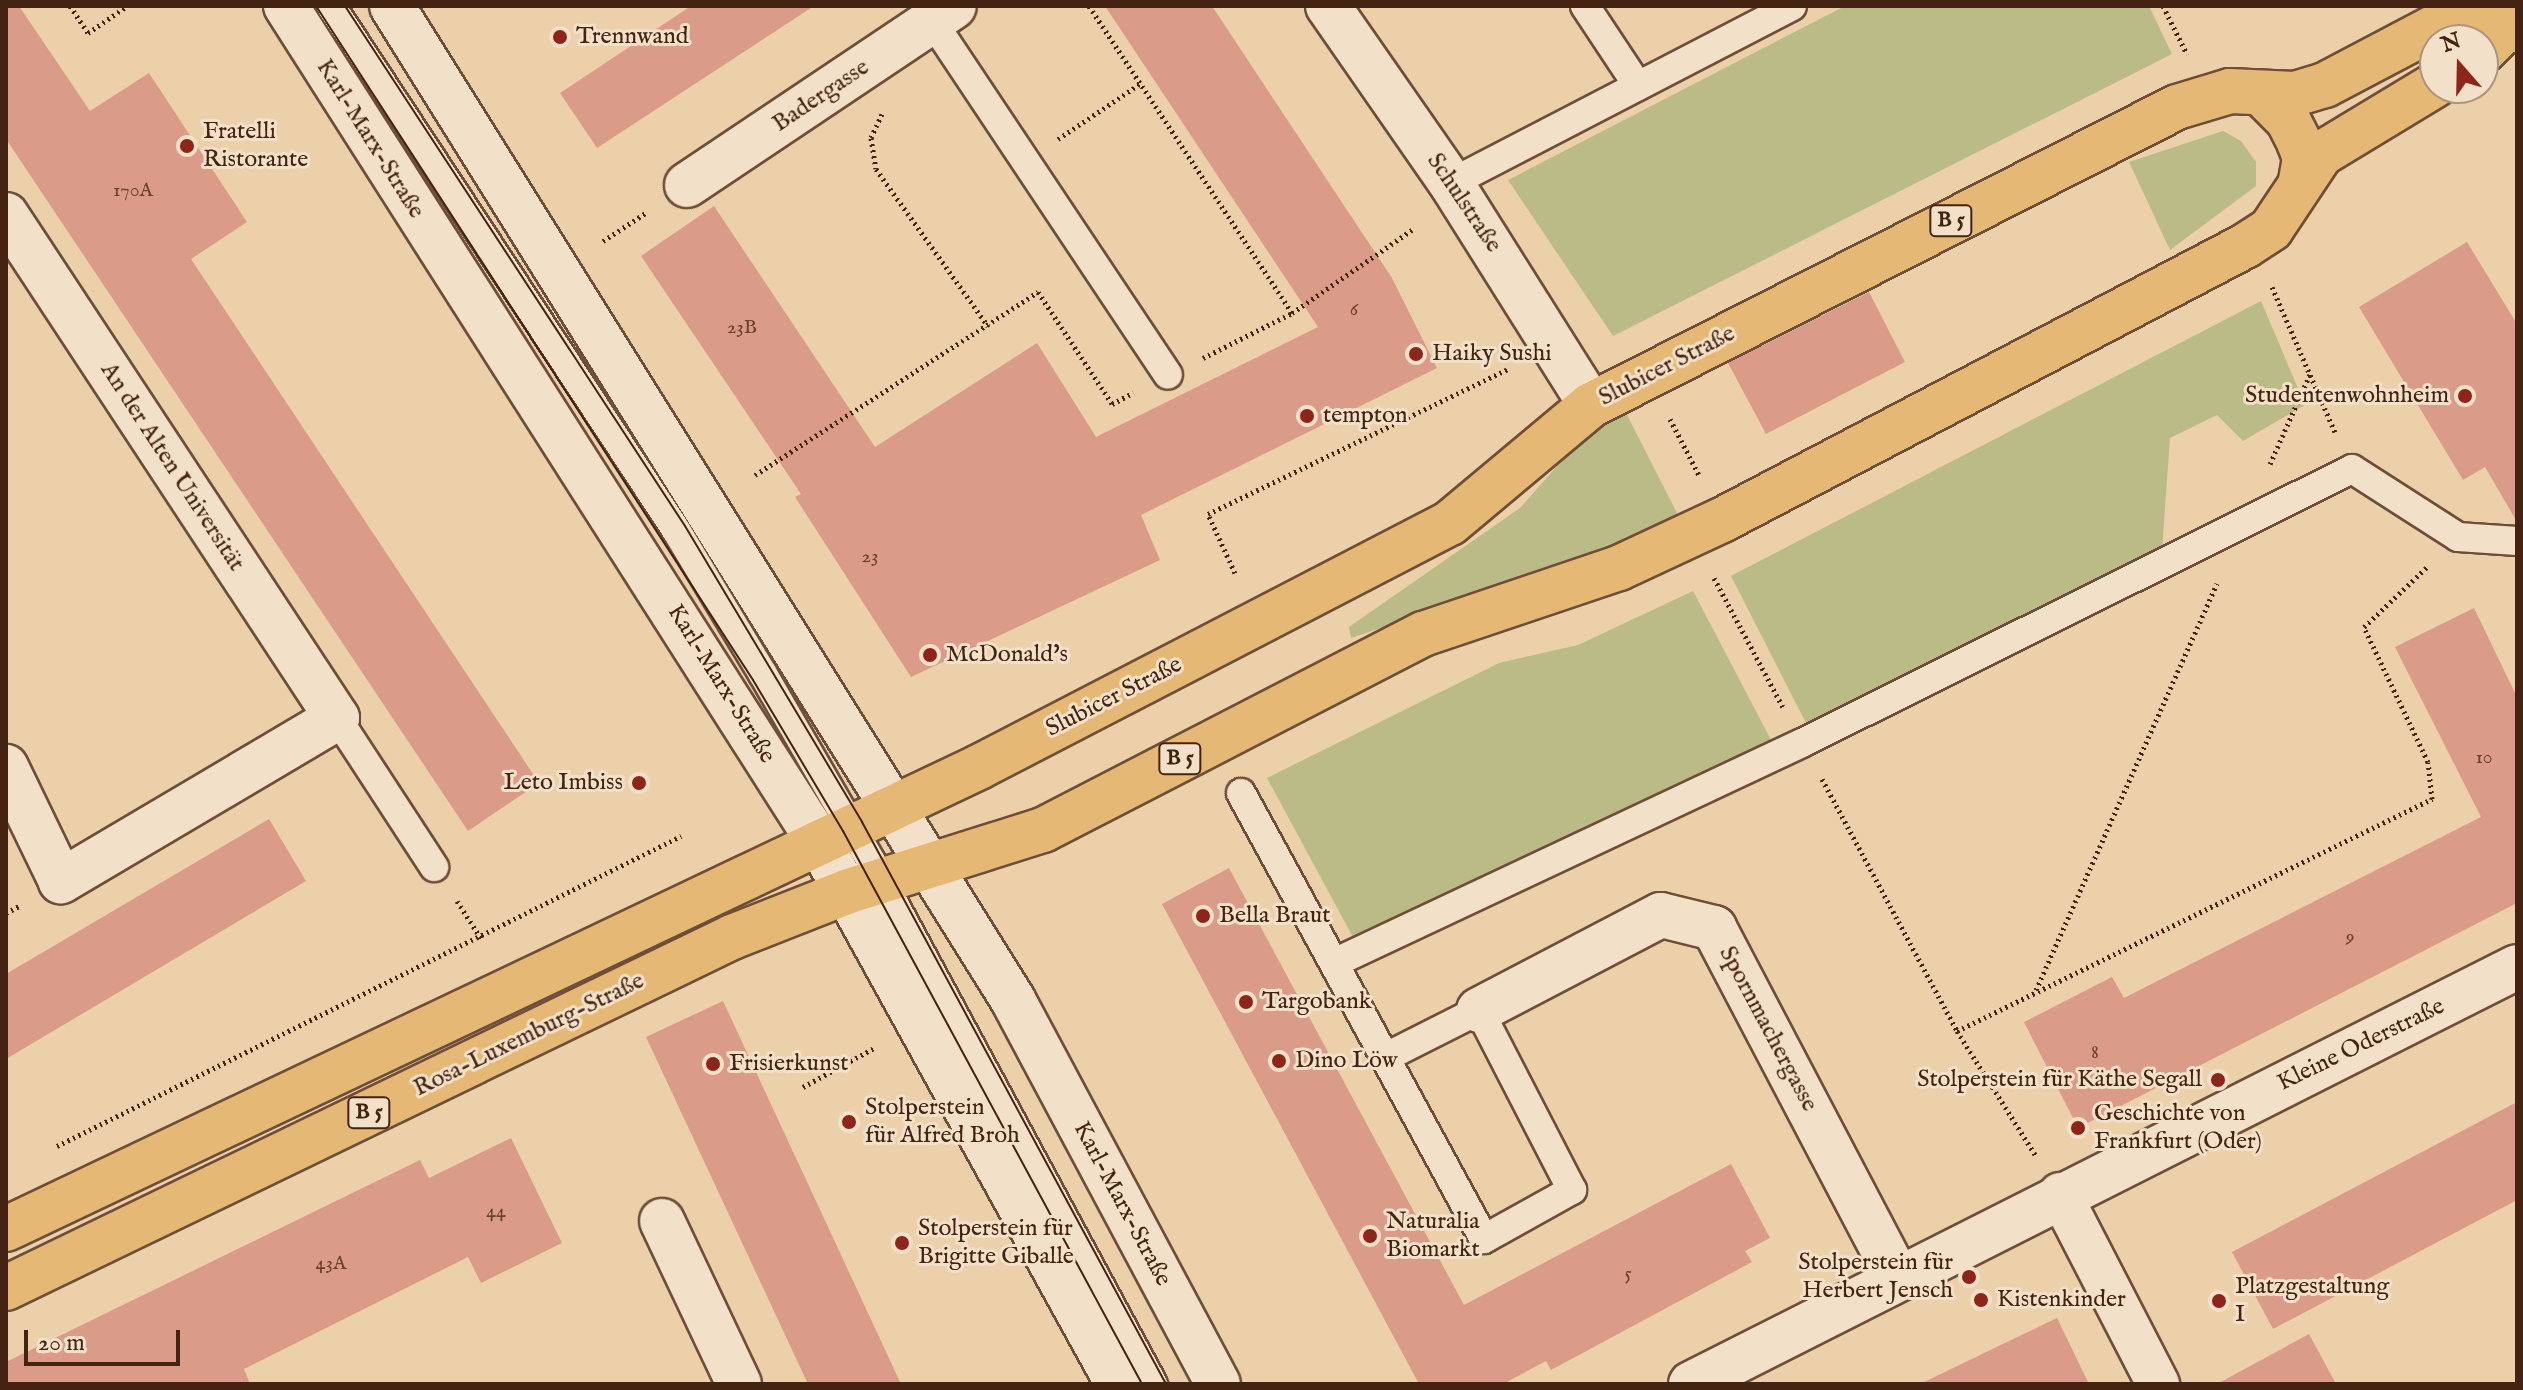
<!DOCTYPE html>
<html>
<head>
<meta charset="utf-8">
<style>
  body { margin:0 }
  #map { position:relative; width:2523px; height:1390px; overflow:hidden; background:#ebd0aa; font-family:"IM FELL English",serif }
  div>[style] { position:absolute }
  .green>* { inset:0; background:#babb87 }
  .building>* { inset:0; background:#da9c88 }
  .path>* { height:5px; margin-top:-2.5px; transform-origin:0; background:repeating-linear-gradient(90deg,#442312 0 2px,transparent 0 6px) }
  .roads { filter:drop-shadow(2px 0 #6e4e38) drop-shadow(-2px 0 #6e4e38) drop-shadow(0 2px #6e4e38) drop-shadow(0 -2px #6e4e38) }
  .service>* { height:28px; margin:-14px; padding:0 14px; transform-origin:14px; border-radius:14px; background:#f2e0c8 }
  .pedestrian>* { height:42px; margin:-21px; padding:0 21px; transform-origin:21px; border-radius:21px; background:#f2e0c8 }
  .minor>* { height:44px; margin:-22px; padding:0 22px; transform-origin:22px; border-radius:22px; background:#f2e0c8 }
  .tertiary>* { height:44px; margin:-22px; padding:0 22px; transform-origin:22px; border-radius:22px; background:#f2e0c8 }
  .primary>* { height:44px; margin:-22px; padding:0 22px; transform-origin:22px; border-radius:22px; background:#e6b875 }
  .tram>* { height:2px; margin:-1px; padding:0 1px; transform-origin:1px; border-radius:1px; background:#442312 }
  .dots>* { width:22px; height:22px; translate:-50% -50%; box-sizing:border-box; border:4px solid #f2e0c8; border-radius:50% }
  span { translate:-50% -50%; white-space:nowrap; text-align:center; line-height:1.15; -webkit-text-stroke:6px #f2e0c8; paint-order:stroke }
  .number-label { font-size:20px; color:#6a4130 }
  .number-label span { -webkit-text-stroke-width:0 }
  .shield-label span { padding:2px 6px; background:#f2e0c8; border:2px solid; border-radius:6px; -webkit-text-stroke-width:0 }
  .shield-label { font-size:22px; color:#442312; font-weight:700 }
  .poi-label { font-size:24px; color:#442312 }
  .left { translate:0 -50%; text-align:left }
  .right { translate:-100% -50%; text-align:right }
  .street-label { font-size:24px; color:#442312 }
  .frame { position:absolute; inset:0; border:8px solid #442312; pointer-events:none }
  .north { position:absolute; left:2419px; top:24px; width:80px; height:80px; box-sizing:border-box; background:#f2e0c8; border:2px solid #ac947f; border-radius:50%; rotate:340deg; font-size:22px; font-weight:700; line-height:32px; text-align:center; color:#442312 }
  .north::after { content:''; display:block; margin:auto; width:28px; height:36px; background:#8f2418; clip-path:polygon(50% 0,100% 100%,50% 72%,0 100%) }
  .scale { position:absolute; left:24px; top:1330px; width:156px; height:36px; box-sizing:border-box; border:4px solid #442312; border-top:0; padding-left:10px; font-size:24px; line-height:28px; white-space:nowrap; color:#442312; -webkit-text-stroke:6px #f2e0c8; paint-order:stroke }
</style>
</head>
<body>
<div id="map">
  <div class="green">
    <i style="clip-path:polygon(1845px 6px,2149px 6px,2172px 54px,1613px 336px,1508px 180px)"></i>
    <i style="clip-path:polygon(2223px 131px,2241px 141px,2256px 162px,2256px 186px,2170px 250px,2129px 162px)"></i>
    <i style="clip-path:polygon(2261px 301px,2305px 405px,2243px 441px,2217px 415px,2170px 438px,2162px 550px,1808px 727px,1731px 576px)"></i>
    <i style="clip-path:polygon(1624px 409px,1679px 517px,1609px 551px,1351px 638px,1349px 627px,1520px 508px,1567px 455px)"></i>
    <i style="clip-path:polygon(1693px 591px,1771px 740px,1354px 939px,1267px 778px,1499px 663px,1578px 645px)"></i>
  </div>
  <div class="building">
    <i style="clip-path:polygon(6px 6px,19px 6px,90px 111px,149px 73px,247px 222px,191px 259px,539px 783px,468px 831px,6px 139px)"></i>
    <i style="clip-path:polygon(691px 6px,814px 6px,597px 148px,560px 93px)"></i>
    <i style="clip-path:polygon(1105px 6px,1212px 6px,1392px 278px,1437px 368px,1141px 515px,1160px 560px,911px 677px,795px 497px,801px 494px,641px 256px,714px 206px,875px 447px,1037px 343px,1096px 437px,1318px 327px)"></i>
    <i style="clip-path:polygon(2467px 242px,2517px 324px,2517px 522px,2485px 467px,2463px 480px,2359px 307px)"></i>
    <i style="clip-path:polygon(1869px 292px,1905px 362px,1766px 434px,1728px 363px)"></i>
    <i style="clip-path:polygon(2474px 608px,2517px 697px,2517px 903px,2078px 1128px,2024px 1022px,2112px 977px,2124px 998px,2481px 817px,2395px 647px)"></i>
    <i style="clip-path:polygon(269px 819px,306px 881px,6px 1059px,6px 974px)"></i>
    <i style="clip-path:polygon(1229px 868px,1464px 1305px,1731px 1164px,1770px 1238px,1745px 1251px,1752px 1262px,1551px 1370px,1546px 1361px,1503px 1384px,1419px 1384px,1162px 904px)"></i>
    <i style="clip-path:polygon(723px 1001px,789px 1143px,901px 1384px,808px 1384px,646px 1037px)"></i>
    <i style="clip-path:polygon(2517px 1102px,2517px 1200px,2273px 1329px,2232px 1252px)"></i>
    <i style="clip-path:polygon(511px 1138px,562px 1243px,481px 1283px,468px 1257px,244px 1369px,250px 1384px,6px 1384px,6px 1362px,420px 1160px,429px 1178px)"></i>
    <i style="clip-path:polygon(2057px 1318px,2089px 1384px,1920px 1384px)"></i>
    <i style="clip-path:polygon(2309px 1334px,2336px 1384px,2217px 1384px)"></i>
  </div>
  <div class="path">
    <i style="left:70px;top:6px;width:32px;rotate:56deg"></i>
    <i style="left:88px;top:33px;width:47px;rotate:-34.7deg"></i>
    <i style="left:1089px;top:6px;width:368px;rotate:56.5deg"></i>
    <i style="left:2163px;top:6px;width:54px;rotate:63.4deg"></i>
    <i style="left:882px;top:114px;width:26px;rotate:115deg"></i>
    <i style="left:871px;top:138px;width:31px;rotate:81deg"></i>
    <i style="left:876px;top:169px;width:193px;rotate:54.5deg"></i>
    <i style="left:1058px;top:139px;width:99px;rotate:-33.9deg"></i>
    <i style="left:603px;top:241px;width:53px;rotate:-33.4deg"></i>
    <i style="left:2272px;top:287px;width:158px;rotate:66.5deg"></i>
    <i style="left:1203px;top:358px;width:100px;rotate:-26.8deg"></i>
    <i style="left:1292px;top:313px;width:146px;rotate:-34.7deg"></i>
    <i style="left:1670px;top:419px;width:65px;rotate:62.7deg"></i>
    <i style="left:2270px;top:464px;width:98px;rotate:-66deg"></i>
    <i style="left:755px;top:475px;width:337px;rotate:-32.9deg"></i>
    <i style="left:1038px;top:292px;width:134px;rotate:56.5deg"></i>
    <i style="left:1112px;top:404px;width:24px;rotate:-28deg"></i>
    <i style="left:1235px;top:573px;width:65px;rotate:-114.6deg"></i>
    <i style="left:1208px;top:514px;width:335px;rotate:-25.8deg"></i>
    <i style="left:1714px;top:578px;width:146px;rotate:61.9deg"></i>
    <i style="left:1822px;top:779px;width:286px;rotate:61.8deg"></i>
    <i style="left:1957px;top:1031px;width:148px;rotate:57.7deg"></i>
    <i style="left:457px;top:901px;width:46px;rotate:57.3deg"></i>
    <i style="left:6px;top:913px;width:15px;rotate:-28deg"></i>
    <i style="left:2036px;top:990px;width:445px;rotate:-66deg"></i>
    <i style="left:1957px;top:1031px;width:529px;rotate:-26.03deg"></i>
    <i style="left:2432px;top:799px;width:37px;rotate:-96deg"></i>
    <i style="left:2428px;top:762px;width:149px;rotate:-115.4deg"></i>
    <i style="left:2364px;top:627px;width:87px;rotate:-43.6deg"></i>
    <i style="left:803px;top:1087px;width:83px;rotate:-28.7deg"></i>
    <i style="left:57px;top:1146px;width:697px;rotate:-26.42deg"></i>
  </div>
  <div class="roads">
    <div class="service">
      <i style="left:331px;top:6px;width:627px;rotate:56.64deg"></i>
      <i style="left:676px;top:530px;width:168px;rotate:58.9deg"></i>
      <i style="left:763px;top:674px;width:218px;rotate:60deg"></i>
      <i style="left:872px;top:863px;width:592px;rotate:61.66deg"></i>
      <i style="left:1585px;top:6px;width:96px;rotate:56.5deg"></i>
      <i style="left:932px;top:21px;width:425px;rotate:56.3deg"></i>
      <i style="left:1451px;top:183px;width:384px;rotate:-27.4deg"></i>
      <i style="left:337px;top:718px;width:178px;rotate:56.9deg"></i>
      <i style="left:1241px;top:793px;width:508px;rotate:61.42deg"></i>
      <i style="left:1484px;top:1239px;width:101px;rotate:-29.1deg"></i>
      <i style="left:1572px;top:1190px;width:203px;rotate:-117.3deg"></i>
      <i style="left:1479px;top:1010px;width:104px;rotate:153.2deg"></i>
      <i style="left:1334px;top:963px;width:517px;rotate:-25.18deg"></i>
      <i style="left:1802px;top:743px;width:614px;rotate:-26.48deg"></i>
      <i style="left:2352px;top:469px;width:126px;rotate:32.7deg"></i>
      <i style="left:2458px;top:537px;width:59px;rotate:3.9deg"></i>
    </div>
    <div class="pedestrian">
      <i style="left:2060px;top:1194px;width:214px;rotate:62.7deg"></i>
    </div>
    <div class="minor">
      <i style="left:1328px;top:6px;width:216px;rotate:55.2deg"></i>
      <i style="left:1451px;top:183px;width:262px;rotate:57.8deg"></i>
      <i style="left:687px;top:185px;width:321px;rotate:-33.8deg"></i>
      <i style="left:6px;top:215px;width:602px;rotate:56.65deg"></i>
      <i style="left:337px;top:718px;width:321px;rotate:149.4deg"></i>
      <i style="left:61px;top:881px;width:127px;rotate:-115.8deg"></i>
      <i style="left:1479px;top:1010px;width:205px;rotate:-27.6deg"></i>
      <i style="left:1661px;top:915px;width:55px;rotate:13.8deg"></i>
      <i style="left:1714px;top:928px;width:394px;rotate:62.3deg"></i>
      <i style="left:662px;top:1221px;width:180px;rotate:64.7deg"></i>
      <i style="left:1691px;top:1384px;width:925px;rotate:-26.79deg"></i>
    </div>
    <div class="tertiary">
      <i style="left:286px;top:6px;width:991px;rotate:57.48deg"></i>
      <i style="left:819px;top:842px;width:619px;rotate:61.12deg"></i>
      <i style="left:392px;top:6px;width:1172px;rotate:58deg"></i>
      <i style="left:1013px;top:1000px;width:435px;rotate:61.9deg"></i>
    </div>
    <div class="primary">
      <i style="left:2483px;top:51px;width:47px;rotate:-43.3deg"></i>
      <i style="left:2262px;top:94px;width:37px;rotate:45deg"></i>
      <i style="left:2288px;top:120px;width:25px;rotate:63deg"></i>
      <i style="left:2299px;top:142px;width:17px;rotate:69deg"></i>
      <i style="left:2305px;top:158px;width:23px;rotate:100deg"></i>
      <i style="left:6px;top:1229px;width:1077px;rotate:-25.4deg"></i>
      <i style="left:979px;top:767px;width:530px;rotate:-27.39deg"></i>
      <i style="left:1450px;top:523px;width:184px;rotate:-39.9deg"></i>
      <i style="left:1591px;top:405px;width:657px;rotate:-26.95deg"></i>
      <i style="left:2177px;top:107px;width:55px;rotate:-16.8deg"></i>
      <i style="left:2230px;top:91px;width:65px;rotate:2.6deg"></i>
      <i style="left:2295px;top:94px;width:31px;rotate:-17deg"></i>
      <i style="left:2325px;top:85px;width:170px;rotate:-27.8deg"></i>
      <i style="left:6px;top:1288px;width:806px;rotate:-25.8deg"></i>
      <i style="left:732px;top:937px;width:123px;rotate:-21.5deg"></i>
      <i style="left:846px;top:892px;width:207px;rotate:-17.5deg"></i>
      <i style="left:1043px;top:830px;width:428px;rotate:-27.3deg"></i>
      <i style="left:1423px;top:634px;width:207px;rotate:-18.6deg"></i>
      <i style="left:1619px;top:568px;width:114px;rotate:-25deg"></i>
      <i style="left:1722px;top:520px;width:590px;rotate:-27.65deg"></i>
      <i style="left:2245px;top:246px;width:31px;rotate:-33deg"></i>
      <i style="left:2271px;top:229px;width:90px;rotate:-56.3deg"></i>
      <i style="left:2321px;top:154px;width:133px;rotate:-31.2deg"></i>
    </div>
  </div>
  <div class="tram">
    <i style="left:316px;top:6px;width:803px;rotate:57.04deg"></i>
    <i style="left:753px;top:680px;width:176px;rotate:59.2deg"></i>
    <i style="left:843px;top:831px;width:629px;rotate:61.6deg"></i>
    <i style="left:345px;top:6px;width:621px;rotate:56.82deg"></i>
    <i style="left:685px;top:526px;width:345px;rotate:59.1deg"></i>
    <i style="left:862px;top:822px;width:639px;rotate:61.59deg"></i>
  </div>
  <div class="dots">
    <i style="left:560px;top:37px;background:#8f2418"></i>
    <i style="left:187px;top:146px;background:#8f2418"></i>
    <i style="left:1416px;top:354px;background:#8f2418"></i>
    <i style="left:2465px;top:396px;background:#8f2418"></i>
    <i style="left:1307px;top:416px;background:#8f2418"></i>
    <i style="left:930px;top:655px;background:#8f2418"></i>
    <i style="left:639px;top:783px;background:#8f2418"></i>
    <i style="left:1203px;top:916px;background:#8f2418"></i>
    <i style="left:1246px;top:1002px;background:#8f2418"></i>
    <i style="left:1279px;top:1061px;background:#8f2418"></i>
    <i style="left:713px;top:1064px;background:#8f2418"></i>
    <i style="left:2218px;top:1080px;background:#8f2418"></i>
    <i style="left:849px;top:1122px;background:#8f2418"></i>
    <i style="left:2078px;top:1128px;background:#8f2418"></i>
    <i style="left:1370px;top:1236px;background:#8f2418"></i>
    <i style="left:902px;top:1243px;background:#8f2418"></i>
    <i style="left:1969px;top:1277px;background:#8f2418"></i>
    <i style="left:1981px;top:1300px;background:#8f2418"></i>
    <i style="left:2219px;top:1301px;background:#8f2418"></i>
  </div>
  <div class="number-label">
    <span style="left:133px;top:190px">170A</span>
    <span style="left:1354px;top:309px">6</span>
    <span style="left:742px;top:327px">23B</span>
    <span style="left:870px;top:556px">23</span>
    <span style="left:2484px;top:757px">10</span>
    <span style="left:2350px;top:936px">9</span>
    <span style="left:2095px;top:1052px">8</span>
    <span style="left:496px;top:1211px">44</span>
    <span style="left:331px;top:1263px">43A</span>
    <span style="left:1628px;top:1273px">5</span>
  </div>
  <div class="shield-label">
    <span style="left:1951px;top:221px">B 5</span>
    <span style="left:1180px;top:759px">B 5</span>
    <span style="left:369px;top:1113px">B 5</span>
  </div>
  <div class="poi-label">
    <span class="left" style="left:576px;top:37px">Trennwand</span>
    <span class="left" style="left:203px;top:146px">Fratelli<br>Ristorante</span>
    <span class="left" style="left:1432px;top:354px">Haiky Sushi</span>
    <span class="right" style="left:2449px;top:396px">Studentenwohnheim</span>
    <span class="left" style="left:1323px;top:416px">tempton</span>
    <span class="left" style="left:946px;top:655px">McDonald's</span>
    <span class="right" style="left:623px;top:783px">Leto Imbiss</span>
    <span class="left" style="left:1219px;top:916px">Bella Braut</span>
    <span class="left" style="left:1262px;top:1002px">Targobank</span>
    <span class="left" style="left:1295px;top:1061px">Dino Löw</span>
    <span class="left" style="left:729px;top:1064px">Frisierkunst</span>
    <span class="right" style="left:2202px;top:1080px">Stolperstein für Käthe Segall</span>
    <span class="left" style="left:865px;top:1122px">Stolperstein<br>für Alfred Broh</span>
    <span class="left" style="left:2094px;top:1128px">Geschichte von<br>Frankfurt (Oder)</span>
    <span class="left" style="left:1386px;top:1236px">Naturalia<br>Biomarkt</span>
    <span class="left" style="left:918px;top:1243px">Stolperstein für<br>Brigitte Giballe</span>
    <span class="right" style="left:1953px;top:1277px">Stolperstein für<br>Herbert Jensch</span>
    <span class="left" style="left:2235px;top:1301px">Platzgestaltung<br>I</span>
    <span class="left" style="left:1997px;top:1300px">Kistenkinder</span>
  </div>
  <div class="street-label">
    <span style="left:821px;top:96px;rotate:-34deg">Badergasse</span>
    <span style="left:370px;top:139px;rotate:58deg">Karl-Marx-Straße</span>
    <span style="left:1464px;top:203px;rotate:56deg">Schulstraße</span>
    <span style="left:1667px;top:366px;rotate:-27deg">Slubicer Straße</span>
    <span style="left:172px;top:467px;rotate:57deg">An der Alten Universität</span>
    <span style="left:721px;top:684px;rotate:58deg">Karl-Marx-Straße</span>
    <span style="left:1114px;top:697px;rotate:-27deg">Slubicer Straße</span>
    <span style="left:1768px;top:1029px;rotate:62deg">Spornmachergasse</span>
    <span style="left:529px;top:1035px;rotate:-26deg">Rosa-Luxemburg-Straße</span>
    <span style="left:2361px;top:1045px;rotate:-26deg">Kleine Oderstraße</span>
    <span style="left:1122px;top:1204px;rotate:62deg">Karl-Marx-Straße</span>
  </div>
  <div class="frame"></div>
  <div class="north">N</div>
  <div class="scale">20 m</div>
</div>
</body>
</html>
